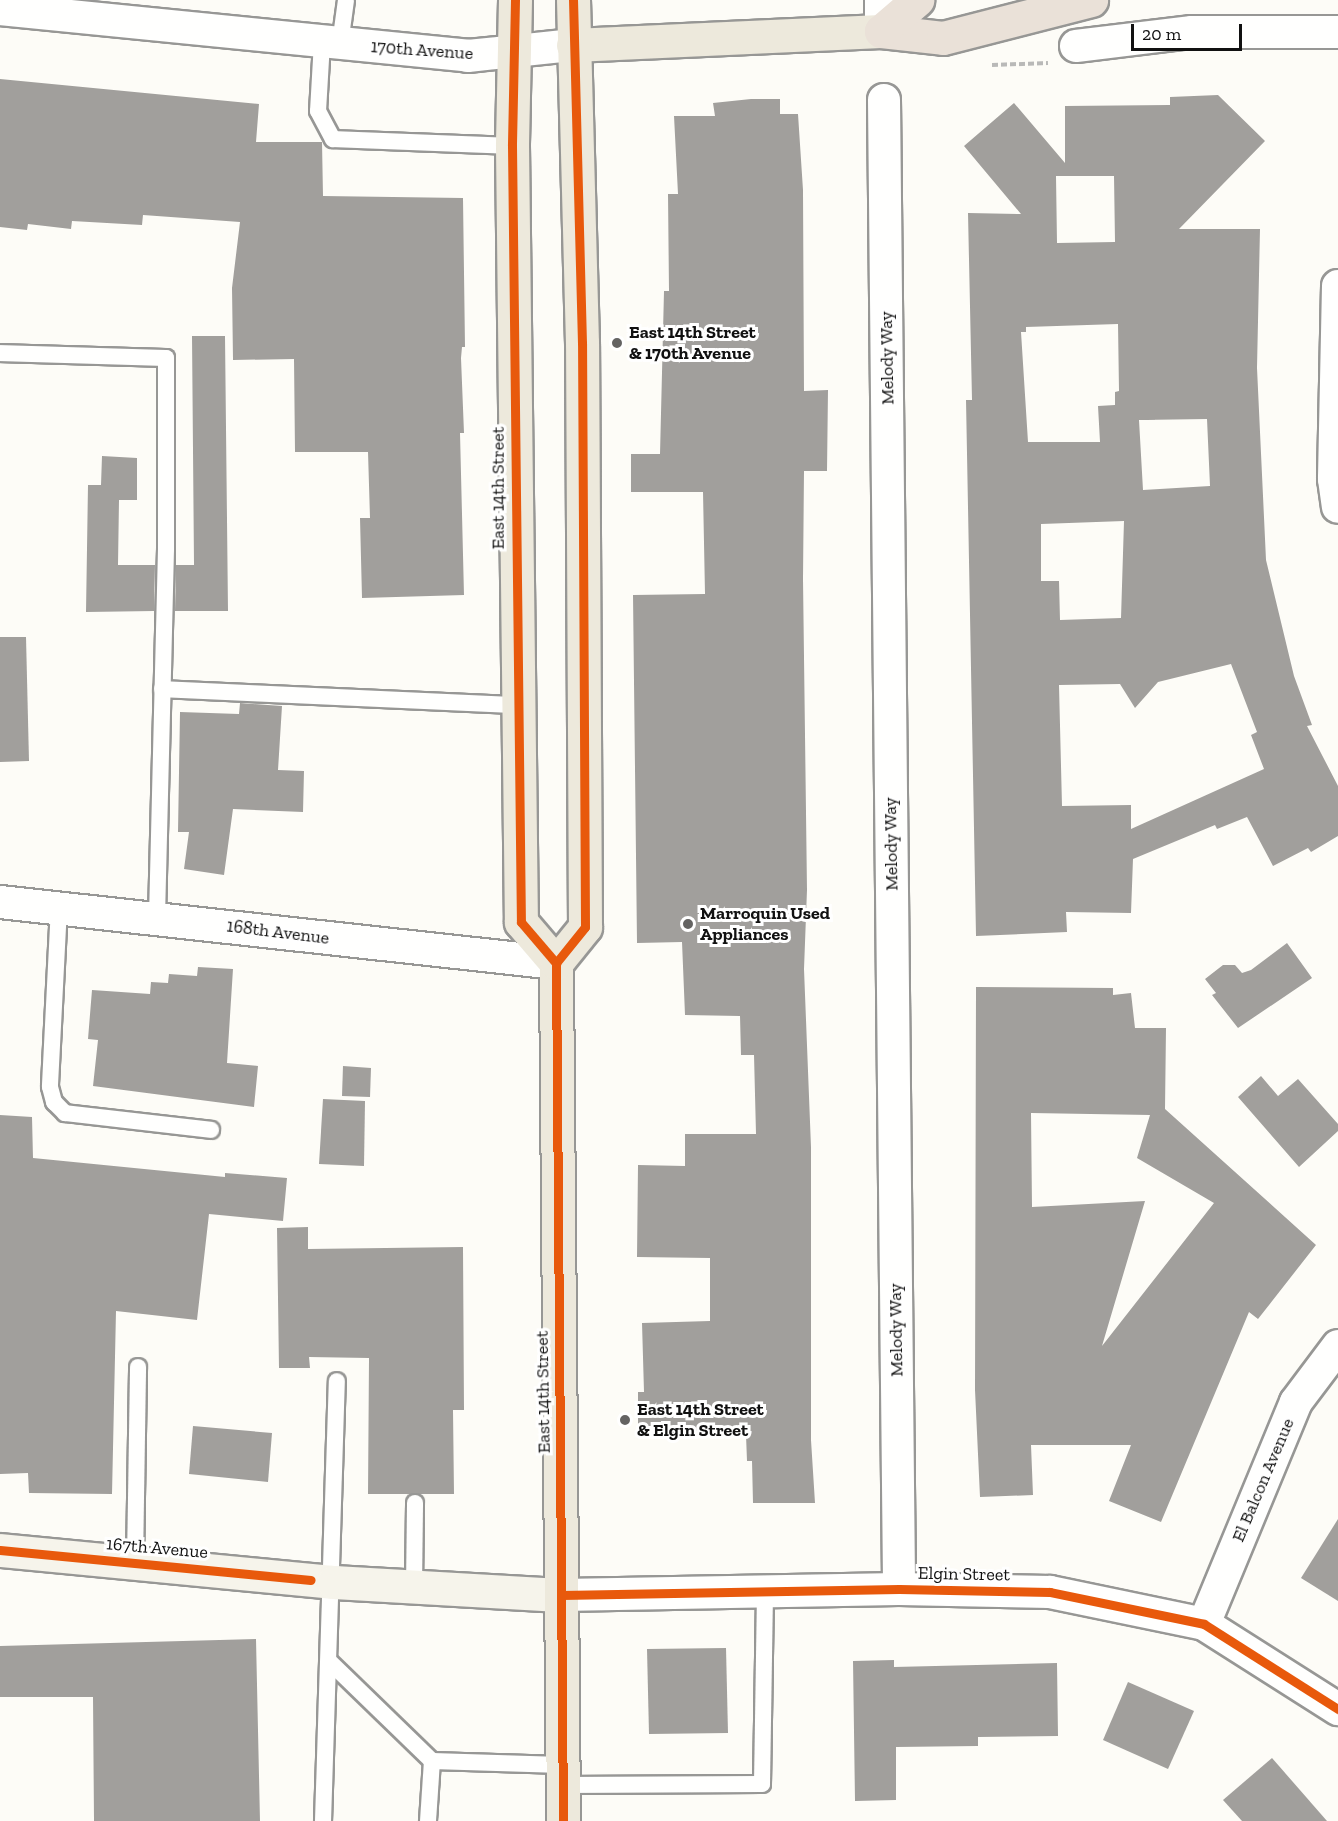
<!DOCTYPE html>
<html>
<head>
<meta charset="utf-8">
<style>
  body { margin:0 }
  #map { position:relative; width:1338px; height:1821px; overflow:hidden; background:#fdfcf7; font-family:"Zilla Slab",serif }
  div>[style] { position:absolute }
  .building>* { inset:0; background:#a19f9c }
  .path>* { height:4px; margin-top:-2px; transform-origin:0; background:repeating-linear-gradient(90deg,#b9b9b8 0 6px,transparent 0 9px) }
  .roads { filter:drop-shadow(2px 0 #979795) drop-shadow(-2px 0 #979795) drop-shadow(0 2px #979795) drop-shadow(0 -2px #979795) }
  .lane>* { height:16px; margin:-8px; padding:0 8px; transform-origin:8px; border-radius:8px; background:#fffffe }
  .street>* { height:32px; margin:-16px; padding:0 16px; transform-origin:16px; border-radius:16px; background:#fffffe }
  .secondary>* { height:33px; margin:-16.5px; padding:0 16.5px; transform-origin:16.5px; border-radius:16.5px; background:#f6f4eb }
  .primary>* { height:33px; margin:-16.5px; padding:0 16.5px; transform-origin:16.5px; border-radius:16.5px; background:#ede9dc }
  .highway>* { height:33px; margin:-16.5px; padding:0 16.5px; transform-origin:16.5px; border-radius:16.5px; background:#eae1d8 }
  .cycleway>* { height:9px; margin:-4.5px; padding:0 4.5px; transform-origin:4.5px; border-radius:4.5px; background:#e8590c }
  .dots>* { width:16px; height:16px; translate:-50% -50%; box-sizing:border-box; border:3px solid #fff; border-radius:50% }
  span { translate:-50% -50%; white-space:nowrap; text-align:center; line-height:1.15; -webkit-text-stroke:6px #fff; paint-order:stroke }
  .street-label { font-size:18px; color:#111 }
  .poi-label { font-size:18px; color:#111; font-weight:700 }
  .left { translate:0 -50%; text-align:left }
  .scale { position:absolute; left:1131px; top:24px; width:111px; height:27px; box-sizing:border-box; border:3px solid #111; border-top:0; padding-left:8px; font-size:18px; line-height:21px; white-space:nowrap; color:#111; -webkit-text-stroke:4px #fff; paint-order:stroke }
</style>
</head>
<body>
<div id="map">
  <div class="building">
    <i style="clip-path:polygon(0 79px,259px 104px,256px 142px,322px 142px,323px 196px,463px 198px,465px 347px,462px 347px,461px 358px,464px 433px,460px 433px,464px 595px,362px 598px,360px 518px,370px 518px,368px 452px,295px 452px,294px 359px,233px 360px,232px 288px,240px 222px,143px 215px,142px 225px,72px 221px,71px 229px,28px 224px,27px 230px,0 227px)"></i>
    <i style="clip-path:polygon(evenodd,1218px 95px,1265px 141px,1179px 229px,1260px 229px,1257px 368px,1266px 560px,1294px 676px,1312px 725px,1307px 726px,1338px 786px,1338px 836px,1311px 852px,1308px 848px,1273px 866px,1247px 817px,1217px 829px,1215px 825px,1133px 859px,1131px 913px,1066px 912px,1067px 932px,976px 936px,966px 400px,972px 400px,968px 213px,1021px 214px,964px 146px,1014px 103px,1065px 163px,1065px 106px,1170px 105px,1170px 97px,1218px 95px,1056px 176px,1114px 176px,1115px 242px,1057px 243px,1056px 176px,1218px 95px,1118px 324px,1119px 391px,1115px 392px,1115px 405px,1098px 406px,1100px 442px,1028px 442px,1021px 332px,1026px 332px,1026px 327px,1118px 324px,1218px 95px,1207px 419px,1210px 486px,1143px 490px,1139px 420px,1207px 419px,1218px 95px,1124px 521px,1121px 618px,1060px 620px,1059px 581px,1041px 581px,1041px 524px,1124px 521px,1218px 95px,1231px 664px,1257px 732px,1251px 735px,1264px 769px,1131px 829px,1131px 805px,1062px 806px,1059px 685px,1120px 684px,1135px 708px,1158px 682px,1231px 664px)"></i>
    <i style="clip-path:polygon(751px 99px,780px 99px,780px 114px,798px 114px,803px 190px,804px 391px,828px 390px,827px 471px,804px 471px,803px 579px,807px 890px,804px 969px,811px 1147px,811px 1440px,815px 1503px,753px 1503px,752px 1461px,747px 1461px,746px 1435px,638px 1435px,638px 1392px,644px 1392px,642px 1323px,710px 1321px,710px 1258px,637px 1257px,638px 1165px,685px 1166px,685px 1134px,756px 1134px,754px 1055px,741px 1055px,740px 1016px,685px 1015px,682px 942px,637px 943px,633px 595px,705px 594px,703px 492px,631px 492px,631px 454px,660px 454px,664px 291px,669px 291px,668px 194px,678px 194px,674px 116px,715px 116px,713px 103px)"></i>
    <i style="clip-path:polygon(192px 336px,225px 336px,228px 611px,175px 611px,176px 565px,194px 565px)"></i>
    <i style="clip-path:polygon(102px 456px,137px 458px,137px 500px,119px 500px,118px 565px,155px 565px,154px 611px,86px 612px,88px 485px,101px 485px)"></i>
    <i style="clip-path:polygon(0 637px,26px 637px,29px 761px,0 762px)"></i>
    <i style="clip-path:polygon(240px 703px,282px 706px,278px 770px,304px 771px,303px 812px,233px 809px,224px 875px,184px 869px,189px 832px,178px 832px,180px 712px,239px 714px)"></i>
    <i style="clip-path:polygon(1287px 943px,1312px 978px,1238px 1028px,1212px 995px,1216px 993px,1205px 979px,1223px 965px,1235px 965px,1242px 973px,1251px 970px)"></i>
    <i style="clip-path:polygon(198px 967px,233px 969px,227px 1063px,258px 1066px,254px 1107px,93px 1086px,98px 1040px,88px 1039px,92px 990px,150px 994px,151px 982px,168px 983px,169px 974px,197px 976px)"></i>
    <i style="clip-path:polygon(evenodd,976px 987px,1113px 988px,1113px 995px,1131px 993px,1135px 1028px,1166px 1028px,1165px 1109px,1316px 1245px,1258px 1319px,1249px 1312px,1161px 1522px,1109px 1501px,1131px 1445px,1031px 1445px,1033px 1495px,980px 1497px,975px 1390px,976px 987px,1031px 1113px,1150px 1115px,1137px 1158px,1214px 1203px,1102px 1346px,1145px 1201px,1032px 1207px,1031px 1113px)"></i>
    <i style="clip-path:polygon(343px 1066px,371px 1068px,370px 1097px,342px 1096px)"></i>
    <i style="clip-path:polygon(1261px 1076px,1278px 1096px,1298px 1079px,1338px 1124px,1338px 1131px,1299px 1167px,1238px 1097px)"></i>
    <i style="clip-path:polygon(323px 1099px,365px 1101px,364px 1166px,319px 1164px)"></i>
    <i style="clip-path:polygon(0 1115px,32px 1117px,33px 1158px,225px 1177px,225px 1173px,287px 1178px,283px 1221px,209px 1214px,197px 1320px,116px 1311px,112px 1494px,29px 1493px,28px 1473px,0 1474px)"></i>
    <i style="clip-path:polygon(308px 1227px,308px 1249px,463px 1247px,464px 1410px,453px 1410px,454px 1494px,368px 1494px,369px 1358px,309px 1357px,310px 1368px,279px 1368px,277px 1228px)"></i>
    <i style="clip-path:polygon(193px 1426px,272px 1433px,268px 1482px,189px 1474px)"></i>
    <i style="clip-path:polygon(1338px 1519px,1338px 1601px,1301px 1578px)"></i>
    <i style="clip-path:polygon(256px 1639px,260px 1821px,94px 1821px,93px 1697px,0 1697px,0 1646px)"></i>
    <i style="clip-path:polygon(726px 1648px,728px 1733px,649px 1734px,647px 1649px)"></i>
    <i style="clip-path:polygon(894px 1660px,894px 1667px,1057px 1663px,1058px 1736px,978px 1737px,978px 1746px,896px 1747px,896px 1800px,855px 1801px,853px 1661px)"></i>
    <i style="clip-path:polygon(1128px 1682px,1194px 1711px,1168px 1769px,1103px 1740px)"></i>
    <i style="clip-path:polygon(1272px 1758px,1327px 1821px,1242px 1821px,1223px 1800px)"></i>
  </div>
  <div class="path">
    <i style="left:992px;top:65px;width:56px;rotate:-2deg"></i>
  </div>
  <div class="roads">
    <div class="lane">
      <i style="left:322px;top:42px;width:69px;rotate:93.3deg"></i>
      <i style="left:318px;top:111px;width:32px;rotate:62deg"></i>
      <i style="left:333px;top:139px;width:179px;rotate:2.2deg"></i>
      <i style="left:340px;top:44px;width:44px;rotate:-82.2deg"></i>
      <i style="left:0;top:353px;width:166px;rotate:1.7deg"></i>
      <i style="left:166px;top:358px;width:191px;rotate:90deg"></i>
      <i style="left:166px;top:549px;width:368px;rotate:91.4deg"></i>
      <i style="left:162px;top:689px;width:354px;rotate:2.6deg"></i>
      <i style="left:59px;top:907px;width:180px;rotate:92.9deg"></i>
      <i style="left:50px;top:1087px;width:16px;rotate:75deg"></i>
      <i style="left:54px;top:1102px;width:16px;rotate:45deg"></i>
      <i style="left:65px;top:1113px;width:147px;rotate:6.6deg"></i>
      <i style="left:135px;top:1562px;width:195px;rotate:-89.1deg"></i>
      <i style="left:414px;top:1587px;width:84px;rotate:-89.3deg"></i>
      <i style="left:330px;top:1662px;width:142px;rotate:44.1deg"></i>
      <i style="left:432px;top:1761px;width:130px;rotate:1.8deg"></i>
      <i style="left:562px;top:1785px;width:200px;rotate:-0.3deg"></i>
      <i style="left:762px;top:1784px;width:192px;rotate:-89.1deg"></i>
      <i style="left:323px;top:1821px;width:440px;rotate:-88.2deg"></i>
      <i style="left:428px;top:1821px;width:60px;rotate:-86.2deg"></i>
    </div>
    <div class="street">
      <i style="left:881px;top:0;width:31px;rotate:90deg"></i>
      <i style="left:0;top:9px;width:470px;rotate:5.7deg"></i>
      <i style="left:468px;top:56px;width:106px;rotate:-6deg"></i>
      <i style="left:1076px;top:46px;width:117px;rotate:-6.9deg"></i>
      <i style="left:1192px;top:32px;width:146px"></i>
      <i style="left:884px;top:100px;width:1489px;rotate:89.42deg"></i>
      <i style="left:1338px;top:286px;width:193px;rotate:91.2deg"></i>
      <i style="left:1334px;top:479px;width:28px;rotate:82deg"></i>
      <i style="left:0;top:902px;width:559px;rotate:6.26deg"></i>
      <i style="left:561px;top:1595px;width:338px;rotate:-1deg"></i>
      <i style="left:899px;top:1589px;width:151px;rotate:1.1deg"></i>
      <i style="left:1050px;top:1592px;width:157px;rotate:11.7deg"></i>
      <i style="left:1204px;top:1624px;width:159px;rotate:32.4deg"></i>
      <i style="left:1204px;top:1624px;width:240px;rotate:-67.5deg"></i>
      <i style="left:1296px;top:1402px;width:70px;rotate:-53.1deg"></i>
    </div>
    <div class="secondary">
      <i style="left:0;top:1550px;width:335px;rotate:5.5deg"></i>
      <i style="left:333px;top:1582px;width:228px;rotate:3.3deg"></i>
    </div>
    <div class="primary">
      <i style="left:515px;top:0;width:146px;rotate:91.2deg"></i>
      <i style="left:512px;top:146px;width:776px;rotate:89.34deg"></i>
      <i style="left:521px;top:922px;width:54px;rotate:49.5deg"></i>
      <i style="left:573px;top:45px;width:308px;rotate:-2.6deg"></i>
      <i style="left:563px;top:1821px;width:858px;rotate:-90.47deg"></i>
      <i style="left:556px;top:963px;width:46px;rotate:-51.1deg"></i>
      <i style="left:585px;top:927px;width:584px;rotate:-90.29deg"></i>
      <i style="left:582px;top:343px;width:343px;rotate:-91.5deg"></i>
    </div>
    <div class="highway">
      <i style="left:881px;top:31px;width:62px;rotate:6.4deg"></i>
      <i style="left:943px;top:38px;width:153px;rotate:-14.4deg"></i>
      <i style="left:881px;top:31px;width:48px;rotate:-40.7deg"></i>
    </div>
  </div>
  <div class="cycleway">
    <i style="left:515px;top:0;width:146px;rotate:91.2deg"></i>
    <i style="left:512px;top:146px;width:776px;rotate:89.34deg"></i>
    <i style="left:521px;top:922px;width:54px;rotate:49.5deg"></i>
    <i style="left:0;top:1550px;width:312px;rotate:5.5deg"></i>
    <i style="left:561px;top:1595px;width:338px;rotate:-1deg"></i>
    <i style="left:899px;top:1589px;width:151px;rotate:1.1deg"></i>
    <i style="left:1050px;top:1592px;width:157px;rotate:11.7deg"></i>
    <i style="left:1204px;top:1624px;width:159px;rotate:32.4deg"></i>
    <i style="left:563px;top:1821px;width:858px;rotate:-90.47deg"></i>
    <i style="left:556px;top:963px;width:46px;rotate:-51.1deg"></i>
    <i style="left:585px;top:927px;width:584px;rotate:-90.29deg"></i>
    <i style="left:582px;top:343px;width:343px;rotate:-91.5deg"></i>
  </div>
  <div class="dots">
    <i style="left:617px;top:343px;background:#646362"></i>
    <i style="left:688px;top:924px;background:#646362"></i>
    <i style="left:625px;top:1420px;background:#646362"></i>
  </div>
  <div class="street-label">
    <span style="left:422px;top:50px;rotate:4deg">170th Avenue</span>
    <span style="left:887px;top:358px;rotate:-91deg">Melody Way</span>
    <span style="left:498px;top:488px;rotate:-90deg">East 14th Street</span>
    <span style="left:891px;top:844px;rotate:-91deg">Melody Way</span>
    <span style="left:278px;top:932px;rotate:7deg">168th Avenue</span>
    <span style="left:896px;top:1330px;rotate:-91deg">Melody Way</span>
    <span style="left:543px;top:1392px;rotate:-91deg">East 14th Street</span>
    <span style="left:1263px;top:1480px;rotate:-67deg">El Balcon Avenue</span>
    <span style="left:157px;top:1548px;rotate:5deg">167th Avenue</span>
    <span style="left:964px;top:1574px;rotate:1deg">Elgin Street</span>
  </div>
  <div class="poi-label">
    <span class="left" style="left:629px;top:343px">East 14th Street<br>&amp; 170th Avenue</span>
    <span class="left" style="left:700px;top:924px">Marroquin Used<br>Appliances</span>
    <span class="left" style="left:637px;top:1420px">East 14th Street<br>&amp; Elgin Street</span>
  </div>
  <div class="scale">20 m</div>
</div>
</body>
</html>
